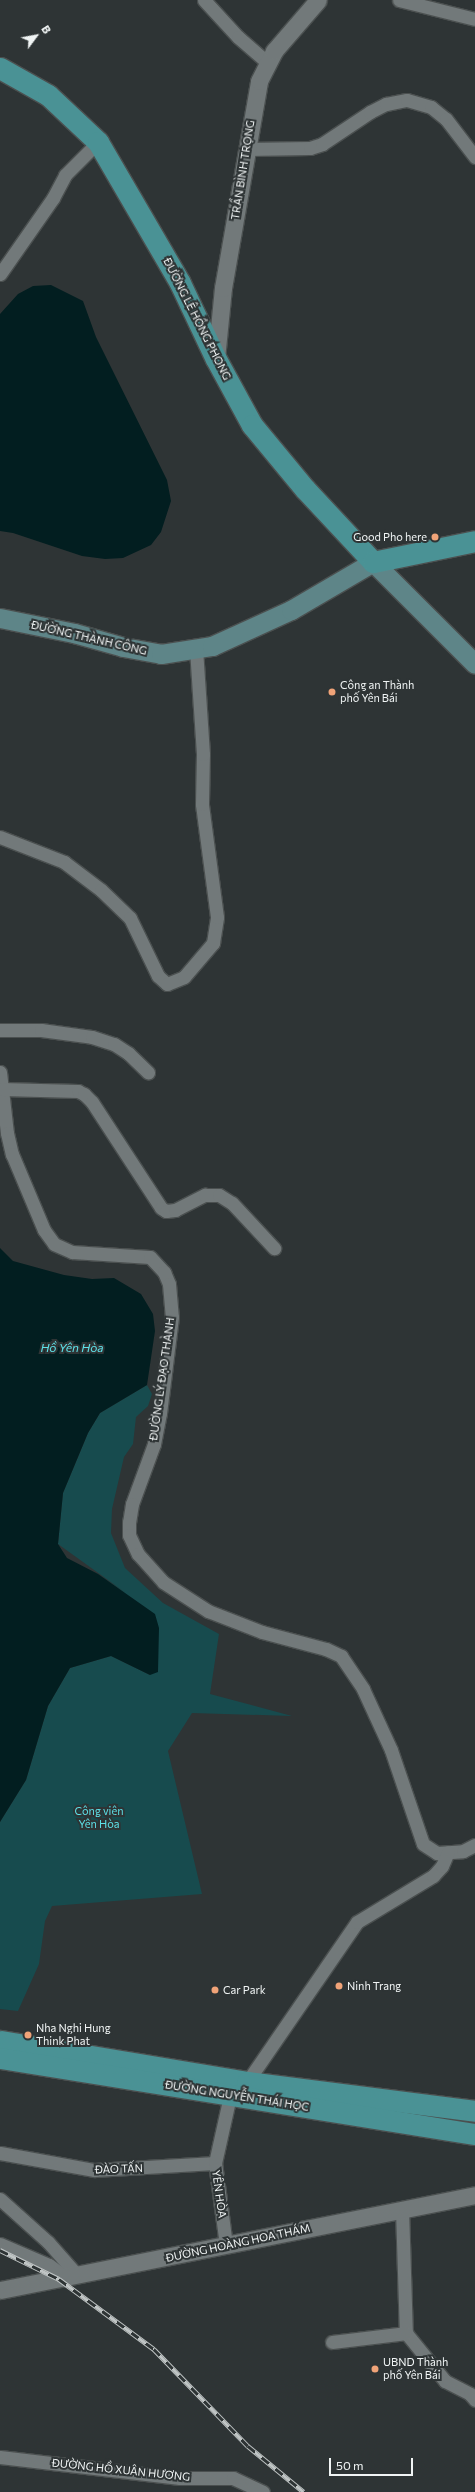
<!DOCTYPE html>
<html>
<head>
<meta charset="utf-8">
<style>
  body { margin:0 }
  #map { position:relative; width:475px; height:2492px; overflow:hidden; background:#2e3435; font-family:Commissioner,sans-serif }
  div>[style] { position:absolute }
  .green>* { inset:0; background:#174b4e }
  .water>* { inset:0; background:#021e20 }
  .roads { filter:drop-shadow(1px 0 #4b5050) drop-shadow(-1px 0 #4b5050) drop-shadow(0 1px #4b5050) drop-shadow(0 -1px #4b5050) }
  .minor>* { height:13px; margin:-6.5px; padding:0 6.5px; transform-origin:6.5px; border-radius:6.5px; background:#72797a }
  .tertiary>* { height:17px; margin:-8.5px; padding:0 8.5px; transform-origin:8.5px; border-radius:8.5px; background:#72797a }
  .secondary>* { height:19px; margin:-9.5px; padding:0 9.5px; transform-origin:9.5px; border-radius:9.5px; background:#5e8588 }
  .primary>* { height:21px; margin:-10.5px; padding:0 10.5px; transform-origin:10.5px; border-radius:10.5px; background:#4a9295 }
  .rail>* { height:4.5px; margin-top:-2.25px; transform-origin:0; background:repeating-linear-gradient(90deg,#2e3435 0 9px,#c0c5c5 0 18px); box-sizing:border-box; border-block:1px solid #c0c5c5 }
  .dots>* { width:11px; height:11px; translate:-50% -50%; box-sizing:border-box; border:2px solid #2e3435; border-radius:50% }
  span { translate:-50% -50%; white-space:nowrap; text-align:center; line-height:1.15; -webkit-text-stroke:4px #2e3435; paint-order:stroke }
  .street-label { font-size:11px; color:#f1f5f5 }
  .poi-label { font-size:11px; color:#f1f5f5 }
  .right { translate:-100% -50%; text-align:right }
  .left { translate:0 -50%; text-align:left }
  .park-label { font-size:11px; color:#5de1e8 }
  .water-label { font-size:12px; color:#5ee2e9; font-style:italic }
  .north { position:absolute; left:16px; top:16px; width:40px; height:40px; -webkit-text-stroke:3px #2e3435; paint-order:stroke; rotate:58deg; font-size:11px; font-weight:700; line-height:16px; text-align:center; color:#f1f5f5 }
  .north::after { content:''; display:block; margin:auto; width:14px; height:18px; background:#f1f5f5; clip-path:polygon(50% 0,100% 100%,50% 72%,0 100%) }
  .scale { position:absolute; left:329px; top:2458px; width:84px; height:18px; box-sizing:border-box; border:2px solid #f1f5f5; border-top:0; padding-left:5px; font-size:12px; line-height:14px; white-space:nowrap; color:#f1f5f5; -webkit-text-stroke:3px #2e3435; paint-order:stroke }
</style>
</head>
<body>
<div id="map">
  <div class="green">
    <i style="clip-path:polygon(147px 1385px,152px 1394px,148px 1406px,136px 1417px,133px 1444px,124px 1457px,112px 1509px,111px 1533px,125px 1568px,163px 1603px,219px 1634px,210px 1694px,292px 1716px,192px 1713px,168px 1751px,202px 1894px,52px 1906px,45px 1921px,39px 1964px,18px 2011px,0 2009px,0 1822px,26px 1780px,48px 1706px,70px 1668px,111px 1656px,150px 1675px,96px 1573px,126px 1593px,58px 1544px,63px 1493px,88px 1433px,100px 1413px)"></i>
  </div>
  <div class="water">
    <i style="clip-path:polygon(51px 285px,83px 301px,96px 337px,167px 480px,171px 501px,161px 532px,151px 545px,123px 558px,105px 559px,82px 556px,13px 533px,0 531px,0 314px,18px 294px,33px 286px)"></i>
    <i style="clip-path:polygon(0 1248px,13px 1261px,64px 1275px,92px 1279px,114px 1278px,141px 1294px,153px 1314px,155px 1331px,147px 1385px,100px 1413px,88px 1433px,63px 1493px,58px 1544px,67px 1558px,98px 1574px,155px 1614px,159px 1628px,158px 1672px,150px 1675px,111px 1656px,70px 1668px,48px 1706px,26px 1780px,0 1822px)"></i>
  </div>
  <div class="roads">
    <div class="minor">
      <i style="left:204px;top:0;width:50px;rotate:47.4deg"></i>
      <i style="left:238px;top:37px;width:38px;rotate:41deg"></i>
      <i style="left:399px;top:0;width:78px;rotate:14deg"></i>
      <i style="left:246px;top:149px;width:64px;rotate:-0.9deg"></i>
      <i style="left:310px;top:148px;width:13px;rotate:-18deg"></i>
      <i style="left:322px;top:144px;width:58px;rotate:-33.7deg"></i>
      <i style="left:370px;top:112px;width:18px;rotate:-27deg"></i>
      <i style="left:386px;top:104px;width:21px;rotate:-11deg"></i>
      <i style="left:407px;top:100px;width:25px;rotate:16deg"></i>
      <i style="left:431px;top:107px;width:19px;rotate:39deg"></i>
      <i style="left:446px;top:119px;width:48px;rotate:52.7deg"></i>
      <i style="left:0;top:274px;width:93px;rotate:-55.1deg"></i>
      <i style="left:53px;top:198px;width:26px;rotate:-62deg"></i>
      <i style="left:65px;top:175px;width:47px;rotate:-45deg"></i>
      <i style="left:0;top:837px;width:69px;rotate:21.3deg"></i>
      <i style="left:64px;top:862px;width:46px;rotate:37.1deg"></i>
      <i style="left:101px;top:890px;width:40px;rotate:44deg"></i>
      <i style="left:130px;top:918px;width:64px;rotate:64.2deg"></i>
      <i style="left:158px;top:976px;width:12px;rotate:42deg"></i>
      <i style="left:167px;top:984px;width:18px;rotate:-22deg"></i>
      <i style="left:184px;top:977px;width:45px;rotate:-49.5deg"></i>
      <i style="left:213px;top:943px;width:26px;rotate:-81deg"></i>
      <i style="left:217px;top:917px;width:114px;rotate:-97.6deg"></i>
      <i style="left:202px;top:804px;width:50px;rotate:-88.9deg"></i>
      <i style="left:203px;top:754px;width:106px;rotate:-93.8deg"></i>
      <i style="left:0;top:1030px;width:41px"></i>
      <i style="left:41px;top:1030px;width:51px;rotate:7.8deg"></i>
      <i style="left:92px;top:1037px;width:23px;rotate:18deg"></i>
      <i style="left:114px;top:1044px;width:17px;rotate:33deg"></i>
      <i style="left:128px;top:1053px;width:28px;rotate:44deg"></i>
      <i style="left:0;top:1072px;width:61px;rotate:83.5deg"></i>
      <i style="left:7px;top:1133px;width:22px;rotate:77deg"></i>
      <i style="left:12px;top:1154px;width:82px;rotate:67.2deg"></i>
      <i style="left:44px;top:1230px;width:17px;rotate:54deg"></i>
      <i style="left:54px;top:1244px;width:20px;rotate:24deg"></i>
      <i style="left:72px;top:1252px;width:78px;rotate:3.7deg"></i>
      <i style="left:150px;top:1257px;width:21px;rotate:47deg"></i>
      <i style="left:164px;top:1272px;width:13px;rotate:67deg"></i>
      <i style="left:169px;top:1284px;width:33px;rotate:85deg"></i>
      <i style="left:172px;top:1317px;width:97px;rotate:97.1deg"></i>
      <i style="left:160px;top:1413px;width:32px;rotate:101deg"></i>
      <i style="left:154px;top:1444px;width:64px;rotate:110.1deg"></i>
      <i style="left:132px;top:1504px;width:18px;rotate:99deg"></i>
      <i style="left:129px;top:1522px;width:13px;rotate:90deg"></i>
      <i style="left:129px;top:1535px;width:21px;rotate:65deg"></i>
      <i style="left:138px;top:1554px;width:38px;rotate:48deg"></i>
      <i style="left:163px;top:1582px;width:54px;rotate:32.8deg"></i>
      <i style="left:208px;top:1611px;width:58px;rotate:21.3deg"></i>
      <i style="left:262px;top:1632px;width:66px;rotate:14.9deg"></i>
      <i style="left:326px;top:1649px;width:17px;rotate:25deg"></i>
      <i style="left:341px;top:1656px;width:40px;rotate:56deg"></i>
      <i style="left:363px;top:1689px;width:67px;rotate:65.3deg"></i>
      <i style="left:391px;top:1750px;width:99px;rotate:71.2deg"></i>
      <i style="left:423px;top:1844px;width:17px;rotate:33deg"></i>
      <i style="left:437px;top:1853px;width:26px;rotate:-4deg"></i>
      <i style="left:463px;top:1851px;width:13px;rotate:-27deg"></i>
      <i style="left:2px;top:1089px;width:76px;rotate:1.5deg"></i>
      <i style="left:78px;top:1091px;width:7px;rotate:27deg"></i>
      <i style="left:84px;top:1094px;width:11px;rotate:45deg"></i>
      <i style="left:92px;top:1102px;width:126px;rotate:56.9deg"></i>
      <i style="left:161px;top:1208px;width:6px;rotate:31deg"></i>
      <i style="left:166px;top:1211px;width:9px;rotate:-6deg"></i>
      <i style="left:175px;top:1210px;width:34px;rotate:-27deg"></i>
      <i style="left:205px;top:1195px;width:14px"></i>
      <i style="left:219px;top:1195px;width:15px;rotate:32deg"></i>
      <i style="left:232px;top:1203px;width:62px;rotate:47deg"></i>
      <i style="left:247px;top:2082px;width:194px;rotate:-55.5deg"></i>
      <i style="left:357px;top:1922px;width:89px;rotate:-31.2deg"></i>
      <i style="left:433px;top:1876px;width:13px;rotate:-48deg"></i>
      <i style="left:442px;top:1866px;width:15px;rotate:-67deg"></i>
      <i style="left:0;top:2153px;width:96px;rotate:10.3deg"></i>
      <i style="left:94px;top:2170px;width:121px;rotate:-3.3deg"></i>
      <i style="left:0;top:2199px;width:64px;rotate:41.9deg"></i>
      <i style="left:48px;top:2242px;width:45px;rotate:48.6deg"></i>
      <i style="left:402px;top:2209px;width:124px;rotate:88.2deg"></i>
      <i style="left:406px;top:2333px;width:62px;rotate:50.9deg"></i>
      <i style="left:445px;top:2381px;width:28px;rotate:27deg"></i>
      <i style="left:470px;top:2394px;width:8px;rotate:50deg"></i>
      <i style="left:0;top:2244px;width:53px;rotate:23.2deg"></i>
      <i style="left:49px;top:2265px;width:21px;rotate:37deg"></i>
      <i style="left:226px;top:2245px;width:83px;rotate:-97.6deg"></i>
      <i style="left:215px;top:2163px;width:69px;rotate:-77.4deg"></i>
      <i style="left:332px;top:2342px;width:75px;rotate:-6.9deg"></i>
      <i style="left:0;top:2457px;width:181px;rotate:6.7deg"></i>
      <i style="left:180px;top:2478px;width:53px"></i>
      <i style="left:233px;top:2478px;width:33px;rotate:25deg"></i>
    </div>
    <div class="tertiary">
      <i style="left:216px;top:359px;width:71px;rotate:-84.4deg"></i>
      <i style="left:223px;top:288px;width:210px;rotate:-80.1deg"></i>
      <i style="left:259px;top:81px;width:34px;rotate:-63deg"></i>
      <i style="left:274px;top:51px;width:67px;rotate:-49.2deg"></i>
      <i style="left:0;top:2290px;width:484px;rotate:-11.3deg"></i>
    </div>
    <div class="secondary">
      <i style="left:0;top:618px;width:76px;rotate:11.5deg"></i>
      <i style="left:74px;top:633px;width:51px;rotate:15.9deg"></i>
      <i style="left:123px;top:647px;width:39px;rotate:10deg"></i>
      <i style="left:161px;top:654px;width:52px;rotate:-8.9deg"></i>
      <i style="left:212px;top:646px;width:87px;rotate:-24.5deg"></i>
      <i style="left:291px;top:610px;width:95px;rotate:-30.3deg"></i>
      <i style="left:373px;top:562px;width:144px;rotate:45deg"></i>
    </div>
    <div class="primary">
      <i style="left:0;top:68px;width:55px;rotate:29.4deg"></i>
      <i style="left:48px;top:95px;width:69px;rotate:43.2deg"></i>
      <i style="left:98px;top:142px;width:163px;rotate:59.8deg"></i>
      <i style="left:180px;top:283px;width:84px;rotate:64.7deg"></i>
      <i style="left:216px;top:359px;width:75px;rotate:61.4deg"></i>
      <i style="left:252px;top:425px;width:83px;rotate:50.4deg"></i>
      <i style="left:305px;top:489px;width:100px;rotate:47deg"></i>
      <i style="left:373px;top:562px;width:104px;rotate:-11.6deg"></i>
      <i style="left:0;top:2041px;width:250px;rotate:9.4deg"></i>
      <i style="left:247px;top:2082px;width:230px;rotate:7.2deg"></i>
      <i style="left:0;top:2058px;width:481px;rotate:9.1deg"></i>
    </div>
  </div>
  <div class="rail">
    <i style="left:0;top:2250px;width:66px;rotate:26.2deg"></i>
    <i style="left:59px;top:2279px;width:118px;rotate:36.4deg"></i>
    <i style="left:154px;top:2349px;width:135px;rotate:45.9deg"></i>
    <i style="left:248px;top:2446px;width:72px;rotate:39.4deg"></i>
  </div>
  <div class="dots">
    <i style="left:435px;top:537px;background:#f0a378"></i>
    <i style="left:332px;top:692px;background:#f0a378"></i>
    <i style="left:339px;top:1986px;background:#f0a378"></i>
    <i style="left:215px;top:1990px;background:#f0a378"></i>
    <i style="left:28px;top:2035px;background:#f0a378"></i>
    <i style="left:375px;top:2369px;background:#f0a378"></i>
  </div>
  <div class="street-label">
    <span style="left:243px;top:170px;rotate:-81deg">TRẦN BÌNH TRỌNG</span>
    <span style="left:197px;top:319px;rotate:63deg">ĐƯỜNG LÊ HỒNG PHONG</span>
    <span style="left:89px;top:638px;rotate:13deg">ĐƯỜNG THÀNH CÔNG</span>
    <span style="left:162px;top:1379px;rotate:-82deg">ĐƯỜNG LÝ ĐẠO THÀNH</span>
    <span style="left:237px;top:2096px;rotate:9deg">ĐƯỜNG NGUYỄN THÁI HỌC</span>
    <span style="left:119px;top:2169px;rotate:-2deg">ĐÀO TẤN</span>
    <span style="left:219px;top:2194px;rotate:82deg">YÊN HÒA</span>
    <span style="left:238px;top:2243px;rotate:-12deg">ĐƯỜNG HOÀNG HOA THÁM</span>
    <span style="left:121px;top:2470px;rotate:6deg">ĐƯỜNG HỒ XUÂN HƯƠNG</span>
  </div>
  <div class="poi-label">
    <span class="right" style="left:427px;top:537px">Good Pho here</span>
    <span class="left" style="left:340px;top:692px">Công an Thành<br>phố Yên Bái</span>
    <span class="left" style="left:347px;top:1986px">Ninh Trang</span>
    <span class="left" style="left:223px;top:1990px">Car Park</span>
    <span class="left" style="left:36px;top:2035px">Nha Nghi Hung<br>Think Phat</span>
    <span class="left" style="left:383px;top:2369px">UBND Thành<br>phố Yên Bái</span>
  </div>
  <div class="park-label">
    <span style="left:99px;top:1818px">Công viên<br>Yên Hòa</span>
  </div>
  <div class="water-label">
    <span style="left:72px;top:1348px">Hồ Yên Hòa</span>
  </div>
  <div class="north">B</div>
  <div class="scale">50 m</div>
</div>
</body>
</html>
